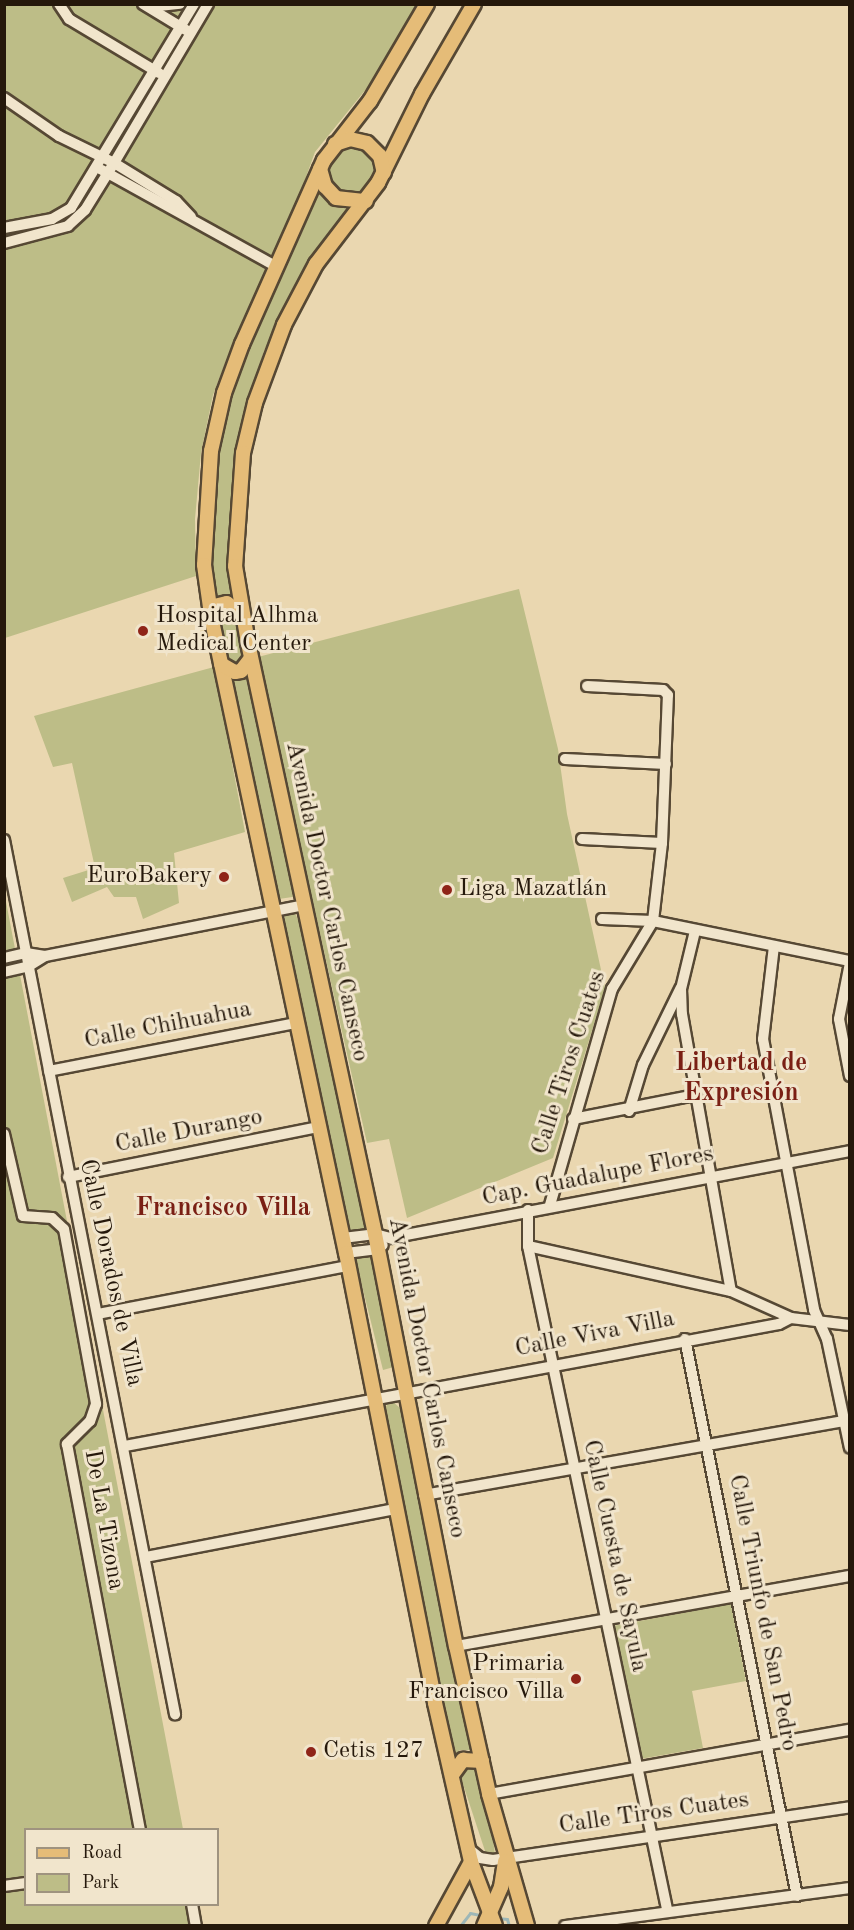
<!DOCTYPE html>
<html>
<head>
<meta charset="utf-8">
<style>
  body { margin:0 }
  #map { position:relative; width:854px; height:1930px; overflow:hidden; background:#ead7b0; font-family:"Old Standard TT",serif }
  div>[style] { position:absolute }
  .green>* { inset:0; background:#bdbd87 }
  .round { border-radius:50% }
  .stream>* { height:3px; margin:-1.5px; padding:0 1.5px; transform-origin:1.5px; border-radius:1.5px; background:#9db7b7 }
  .roads { filter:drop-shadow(2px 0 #564834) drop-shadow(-2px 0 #564834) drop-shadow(0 2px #564834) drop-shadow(0 -2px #564834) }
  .minor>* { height:10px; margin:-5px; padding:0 5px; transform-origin:5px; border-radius:5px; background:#f1e5cc }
  .major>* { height:14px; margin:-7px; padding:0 7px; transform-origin:7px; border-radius:7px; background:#e5bc78 }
  .dots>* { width:16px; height:16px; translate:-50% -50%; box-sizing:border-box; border:3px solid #f1e5cc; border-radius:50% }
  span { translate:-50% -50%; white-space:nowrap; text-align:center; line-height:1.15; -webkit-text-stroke:6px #f1e5cc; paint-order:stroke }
  .poi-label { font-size:24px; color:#25180b }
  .left { translate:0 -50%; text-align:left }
  .right { translate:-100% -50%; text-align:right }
  .street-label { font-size:24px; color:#25180b }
  .neighbourhood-label { font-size:26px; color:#7a1f14; font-weight:700 }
  .frame { position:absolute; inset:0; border:6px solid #25180b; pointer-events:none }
  .legend { position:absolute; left:24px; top:1828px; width:195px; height:78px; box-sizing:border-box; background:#f1e5cc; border:2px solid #9f937f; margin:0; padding:8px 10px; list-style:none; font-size:18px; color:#25180b }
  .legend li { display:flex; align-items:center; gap:12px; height:30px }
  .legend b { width:30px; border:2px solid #9f937f }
</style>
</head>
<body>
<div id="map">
  <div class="green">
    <i style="clip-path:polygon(4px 5px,417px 5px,371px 83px,315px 152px,288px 227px,234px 340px,213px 395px,201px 453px,195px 519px,196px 576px,5px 638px)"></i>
    <i class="round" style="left:328px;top:147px;width:46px;height:46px"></i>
    <i style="clip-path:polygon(321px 188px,333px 203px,349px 207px,291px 295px,264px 351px,248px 402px,230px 517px,230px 575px,236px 620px,299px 896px,279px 899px,226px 673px,213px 603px,209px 541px,215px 472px,237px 372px,254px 325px,299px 239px)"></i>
    <i style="clip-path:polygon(519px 589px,558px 749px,567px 814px,605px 988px,553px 1158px,407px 1218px,389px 1139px,367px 1143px,258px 657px)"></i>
    <i style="clip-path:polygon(214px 667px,245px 832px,174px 853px,179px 903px,143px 919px,136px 897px,114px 897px,107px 887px,72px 902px,63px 878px,95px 868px,72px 763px,53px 767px,34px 716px)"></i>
    <i style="clip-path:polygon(4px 891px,183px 1829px,26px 1830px,26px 1904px,197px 1905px,201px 1925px,5px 1925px)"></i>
    <i style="clip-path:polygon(293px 909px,305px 934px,371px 1232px,349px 1230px,286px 932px,284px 911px)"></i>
    <i style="clip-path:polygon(374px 1253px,401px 1365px,383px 1370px,354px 1254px)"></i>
    <i style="clip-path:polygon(391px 1400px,401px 1409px,421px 1496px,473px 1750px,460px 1750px,454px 1756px,384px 1409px)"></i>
    <i style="clip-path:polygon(731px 1604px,746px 1681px,692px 1691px,703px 1748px,640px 1759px,613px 1626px)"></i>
    <i style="clip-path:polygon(463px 1764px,474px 1766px,491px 1821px,495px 1855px,487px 1857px,459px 1772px)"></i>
  </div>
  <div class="stream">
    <i style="left:498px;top:1918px;width:9px;rotate:6deg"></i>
    <i style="left:507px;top:1919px;width:7px;rotate:74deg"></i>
    <i style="left:460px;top:1926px;width:16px;rotate:-52deg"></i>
    <i style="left:470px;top:1913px;width:15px;rotate:11deg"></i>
  </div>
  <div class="roads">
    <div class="minor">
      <i style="left:59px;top:4px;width:18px;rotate:56deg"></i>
      <i style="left:69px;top:19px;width:105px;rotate:31deg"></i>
      <i style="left:143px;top:4px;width:50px;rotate:31.2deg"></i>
      <i style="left:150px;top:7px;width:30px;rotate:-6deg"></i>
      <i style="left:4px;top:98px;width:67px;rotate:34.6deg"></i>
      <i style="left:59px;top:136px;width:61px;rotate:26.1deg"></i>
      <i style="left:114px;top:163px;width:55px;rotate:121.7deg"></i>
      <i style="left:85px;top:210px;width:23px;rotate:137deg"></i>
      <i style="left:68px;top:226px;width:66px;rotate:165.1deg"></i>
      <i style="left:102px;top:170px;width:200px;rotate:29deg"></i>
      <i style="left:191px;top:217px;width:22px;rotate:-133deg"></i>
      <i style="left:176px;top:201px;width:73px;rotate:-148.5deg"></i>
      <i style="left:114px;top:163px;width:185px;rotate:-59.4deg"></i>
      <i style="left:4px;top:228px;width:49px;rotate:-10.6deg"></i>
      <i style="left:52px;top:219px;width:22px;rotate:-30deg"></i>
      <i style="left:71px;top:208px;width:238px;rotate:-58.9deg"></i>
      <i style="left:565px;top:759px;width:101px;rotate:2.8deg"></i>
      <i style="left:582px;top:839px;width:80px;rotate:2.9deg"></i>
      <i style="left:4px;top:840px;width:891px;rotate:78.93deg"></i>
      <i style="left:602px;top:919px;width:51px;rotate:2.2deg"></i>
      <i style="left:653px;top:921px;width:201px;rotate:11.5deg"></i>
      <i style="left:695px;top:931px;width:60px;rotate:103.6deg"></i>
      <i style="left:681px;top:989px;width:25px;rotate:88deg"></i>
      <i style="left:682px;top:1014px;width:281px;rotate:80deg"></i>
      <i style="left:774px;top:946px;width:94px;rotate:96.7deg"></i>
      <i style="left:763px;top:1039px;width:276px;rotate:79.3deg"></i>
      <i style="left:814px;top:1310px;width:32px;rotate:66deg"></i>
      <i style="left:827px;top:1339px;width:111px;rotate:78.1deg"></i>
      <i style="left:4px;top:958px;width:23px;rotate:-13deg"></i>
      <i style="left:26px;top:953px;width:19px;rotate:9deg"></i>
      <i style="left:45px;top:956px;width:264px;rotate:-11.1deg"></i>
      <i style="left:850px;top:963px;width:57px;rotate:101.1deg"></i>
      <i style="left:839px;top:1019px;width:58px;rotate:79.1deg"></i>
      <i style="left:4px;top:972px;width:26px;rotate:-13deg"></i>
      <i style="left:29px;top:966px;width:19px;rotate:-32deg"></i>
      <i style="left:49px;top:1071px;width:251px;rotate:-11deg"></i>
      <i style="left:629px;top:1111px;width:48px;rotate:-73.1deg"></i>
      <i style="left:643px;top:1065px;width:85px;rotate:-64deg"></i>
      <i style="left:573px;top:1119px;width:124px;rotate:-11.1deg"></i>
      <i style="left:4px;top:1134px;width:84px;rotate:77deg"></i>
      <i style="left:23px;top:1216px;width:29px;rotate:4deg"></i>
      <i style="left:52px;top:1218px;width:16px;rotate:43deg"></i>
      <i style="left:64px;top:1229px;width:178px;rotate:79.6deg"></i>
      <i style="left:96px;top:1404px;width:18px;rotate:109deg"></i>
      <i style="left:90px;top:1421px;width:33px;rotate:135deg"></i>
      <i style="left:67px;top:1444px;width:393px;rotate:79.3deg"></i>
      <i style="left:68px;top:1177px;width:256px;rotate:-11.3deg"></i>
      <i style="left:550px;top:1205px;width:225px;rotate:-74deg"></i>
      <i style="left:612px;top:989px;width:79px;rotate:-58.9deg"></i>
      <i style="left:653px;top:921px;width:79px;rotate:-83.4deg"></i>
      <i style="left:662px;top:843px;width:148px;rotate:-87.7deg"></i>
      <i style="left:668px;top:695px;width:7px;rotate:-135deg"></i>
      <i style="left:663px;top:690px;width:76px;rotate:-177deg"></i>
      <i style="left:528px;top:1210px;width:36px;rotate:90deg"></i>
      <i style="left:528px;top:1246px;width:677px;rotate:78.16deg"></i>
      <i style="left:343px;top:1238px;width:32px;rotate:-7deg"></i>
      <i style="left:375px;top:1234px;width:16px;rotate:15deg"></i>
      <i style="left:390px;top:1238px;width:468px;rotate:-10.7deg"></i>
      <i style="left:528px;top:1246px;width:208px;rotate:12.5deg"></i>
      <i style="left:731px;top:1291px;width:66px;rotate:24.2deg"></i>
      <i style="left:791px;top:1318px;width:59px;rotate:6.8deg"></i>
      <i style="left:346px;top:1253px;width:32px;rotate:-7deg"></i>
      <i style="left:378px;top:1249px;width:6px;rotate:-39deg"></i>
      <i style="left:98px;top:1314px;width:255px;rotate:-10.9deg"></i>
      <i style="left:685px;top:1339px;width:568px;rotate:78.63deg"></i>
      <i style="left:125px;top:1446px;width:665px;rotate:-10.57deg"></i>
      <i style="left:779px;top:1324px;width:13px;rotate:-27deg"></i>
      <i style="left:424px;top:1495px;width:432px;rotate:-10deg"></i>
      <i style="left:146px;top:1557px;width:254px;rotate:-10.9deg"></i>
      <i style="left:456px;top:1646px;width:400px;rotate:-10.1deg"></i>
      <i style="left:489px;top:1794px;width:367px;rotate:-10.1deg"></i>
      <i style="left:469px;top:1849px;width:14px;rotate:39deg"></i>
      <i style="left:480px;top:1858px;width:13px;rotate:9deg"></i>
      <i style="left:493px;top:1860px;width:361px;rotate:-8.4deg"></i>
      <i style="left:4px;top:1886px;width:22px;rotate:-8deg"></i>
      <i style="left:192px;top:1904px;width:22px;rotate:80deg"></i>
      <i style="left:565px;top:1926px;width:288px;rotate:-7.6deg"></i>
    </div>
    <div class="major">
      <i style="left:427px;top:4px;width:113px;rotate:120.4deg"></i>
      <i style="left:370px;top:101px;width:75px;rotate:127.9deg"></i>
      <i style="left:324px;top:160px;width:201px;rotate:114deg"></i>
      <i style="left:242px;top:344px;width:52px;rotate:110.2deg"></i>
      <i style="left:224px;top:393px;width:59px;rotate:102.6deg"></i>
      <i style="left:211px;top:451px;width:114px;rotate:93.5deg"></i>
      <i style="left:204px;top:565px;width:57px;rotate:81.9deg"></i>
      <i style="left:212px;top:621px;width:646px;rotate:78.03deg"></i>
      <i style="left:346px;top:1253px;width:459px;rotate:78.8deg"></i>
      <i style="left:435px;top:1703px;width:163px;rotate:77.2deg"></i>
      <i style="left:471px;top:1862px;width:68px;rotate:69.4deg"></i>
      <i style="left:474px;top:4px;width:104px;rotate:120deg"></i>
      <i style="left:422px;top:94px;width:99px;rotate:116.3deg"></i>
      <i style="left:378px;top:183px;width:102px;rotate:127.4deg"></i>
      <i style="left:316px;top:264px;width:69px;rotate:117.7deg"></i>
      <i style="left:284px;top:325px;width:83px;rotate:110.4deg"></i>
      <i style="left:255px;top:403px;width:51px;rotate:103.5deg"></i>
      <i style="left:243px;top:453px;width:113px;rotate:94deg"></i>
      <i style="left:235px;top:566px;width:78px;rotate:80.4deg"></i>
      <i style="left:248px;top:643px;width:604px;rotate:77.87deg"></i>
      <i style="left:375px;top:1234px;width:420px;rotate:78.9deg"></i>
      <i style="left:456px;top:1646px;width:152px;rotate:77.4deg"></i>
      <i style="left:489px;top:1794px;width:137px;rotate:73.9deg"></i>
      <i style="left:335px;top:144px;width:16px;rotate:-18deg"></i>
      <i style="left:350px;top:139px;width:17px;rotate:13deg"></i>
      <i style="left:367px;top:143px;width:18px;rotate:45deg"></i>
      <i style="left:380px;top:156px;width:17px;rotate:77deg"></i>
      <i style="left:320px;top:169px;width:18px;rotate:74deg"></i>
      <i style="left:325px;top:186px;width:16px;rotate:47deg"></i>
      <i style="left:336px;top:198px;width:30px;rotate:6deg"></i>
      <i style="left:210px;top:607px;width:17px;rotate:-13deg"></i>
      <i style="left:227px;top:603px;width:20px;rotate:41deg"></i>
      <i style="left:221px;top:664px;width:16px;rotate:30deg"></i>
      <i style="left:235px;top:672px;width:6px;rotate:-9deg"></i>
      <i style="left:241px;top:671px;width:16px;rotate:-52deg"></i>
      <i style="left:452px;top:1775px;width:19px;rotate:-54deg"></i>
      <i style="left:463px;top:1760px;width:19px;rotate:3deg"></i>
      <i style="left:436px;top:1926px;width:73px;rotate:-61.3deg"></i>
      <i style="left:484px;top:1926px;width:43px;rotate:-66.4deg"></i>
      <i style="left:501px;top:1887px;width:26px;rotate:-81deg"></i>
    </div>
  </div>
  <div class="dots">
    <i style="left:143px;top:631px;background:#8f2418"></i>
    <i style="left:224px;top:877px;background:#8f2418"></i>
    <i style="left:447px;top:890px;background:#8f2418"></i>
    <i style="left:576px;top:1679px;background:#8f2418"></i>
    <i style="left:311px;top:1752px;background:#8f2418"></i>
  </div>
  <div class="poi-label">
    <span class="left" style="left:156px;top:631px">Hospital Alhma<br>Medical Center</span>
    <span class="right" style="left:212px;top:877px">EuroBakery</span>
    <span class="left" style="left:459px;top:890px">Liga Mazatlán</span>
    <span class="right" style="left:564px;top:1679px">Primaria<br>Francisco Villa</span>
    <span class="left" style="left:323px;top:1752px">Cetis 127</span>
  </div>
  <div class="street-label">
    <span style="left:326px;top:902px;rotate:78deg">Avenida Doctor Carlos Canseco</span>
    <span style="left:168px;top:1026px;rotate:-11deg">Calle Chihuahua</span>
    <span style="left:570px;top:1063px;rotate:-72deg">Calle Tiros Cuates</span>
    <span style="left:189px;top:1132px;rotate:-11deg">Calle Durango</span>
    <span style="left:598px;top:1177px;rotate:-11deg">Cap. Guadalupe Flores</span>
    <span style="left:110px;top:1273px;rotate:78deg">Calle Dorados de Villa</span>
    <span style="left:595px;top:1335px;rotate:-11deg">Calle Viva Villa</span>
    <span style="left:426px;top:1378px;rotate:79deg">Avenida Doctor Carlos Canseco</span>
    <span style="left:103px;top:1520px;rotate:80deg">De La Tizona</span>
    <span style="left:614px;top:1556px;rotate:78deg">Calle Cuesta de Sayula</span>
    <span style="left:762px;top:1613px;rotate:79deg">Calle Triunfo de San Pedro</span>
    <span style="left:654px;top:1814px;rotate:-8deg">Calle Tiros Cuates</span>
  </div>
  <div class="neighbourhood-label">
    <span style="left:741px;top:1079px">Libertad de<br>Expresión</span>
    <span style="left:223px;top:1209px">Francisco Villa</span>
  </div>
  <div class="frame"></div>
  <ul class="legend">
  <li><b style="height:8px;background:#e5bc78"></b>Road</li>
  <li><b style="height:16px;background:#bdbd87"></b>Park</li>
  </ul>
</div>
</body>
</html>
